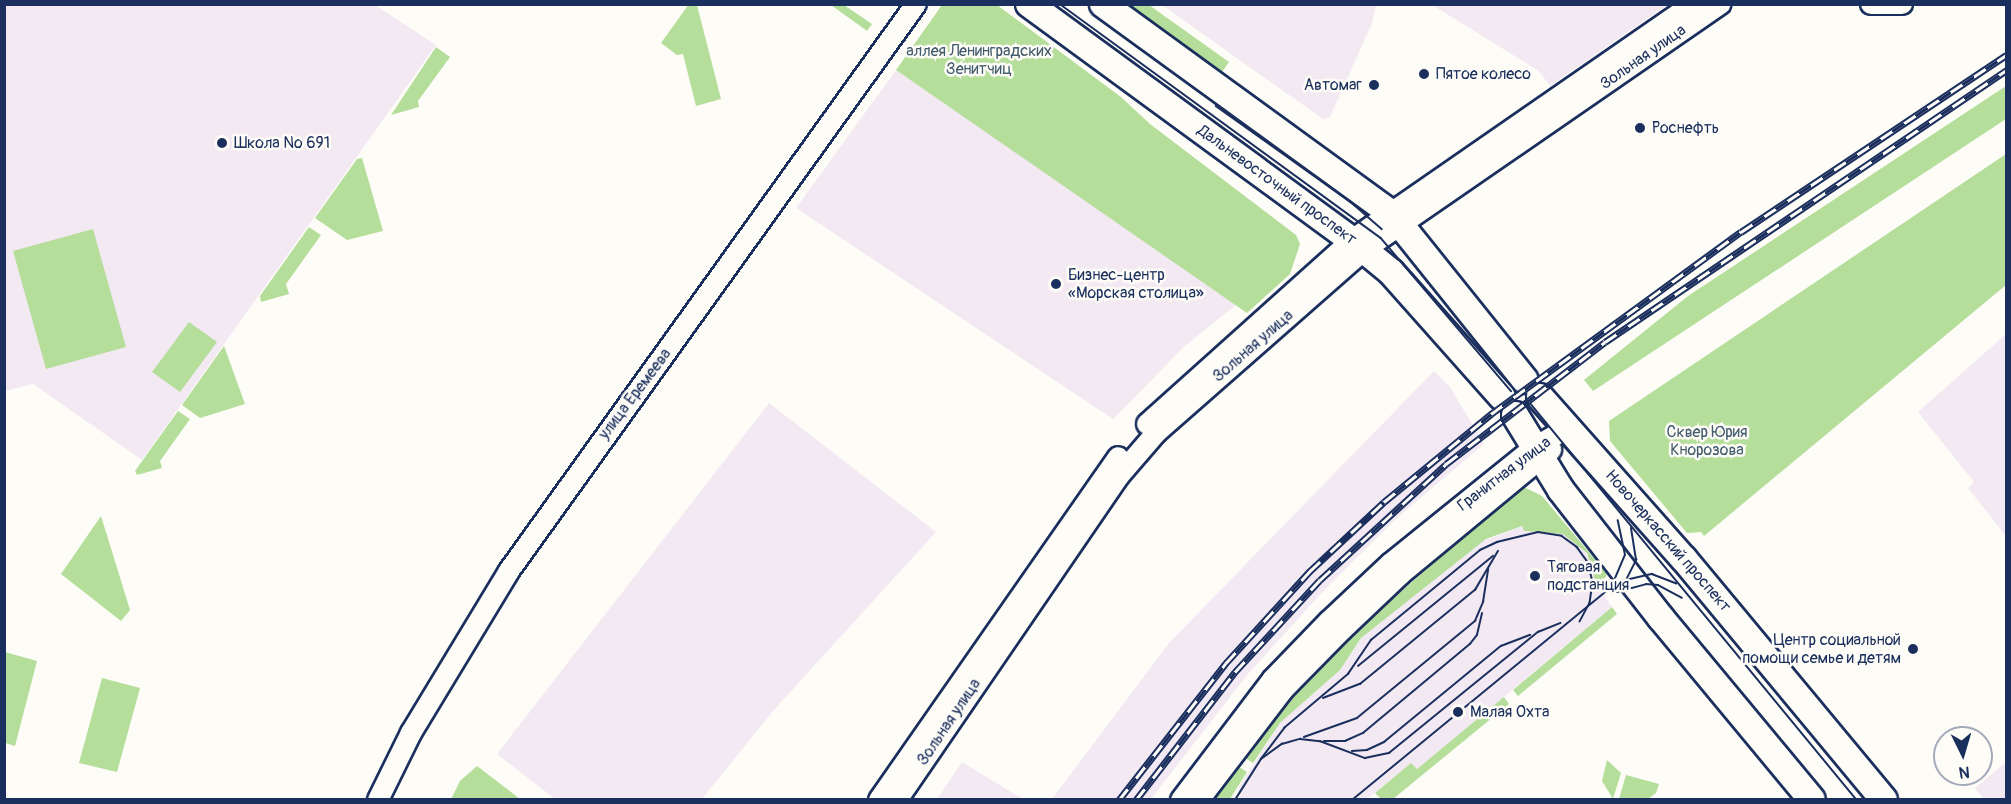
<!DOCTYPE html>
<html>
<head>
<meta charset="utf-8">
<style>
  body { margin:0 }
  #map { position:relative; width:2011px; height:804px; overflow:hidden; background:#fdfcf7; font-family:Pangolin,sans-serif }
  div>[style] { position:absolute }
  .built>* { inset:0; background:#f3e9f3 }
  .green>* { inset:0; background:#b5de9b }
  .roads { filter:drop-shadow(2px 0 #1b2f5e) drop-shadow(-2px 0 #1b2f5e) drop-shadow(0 2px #1b2f5e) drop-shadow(0 -2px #1b2f5e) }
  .minor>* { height:20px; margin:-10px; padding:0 10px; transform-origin:10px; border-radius:10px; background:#fdfcf7 }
  .major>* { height:26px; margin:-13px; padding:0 13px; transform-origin:13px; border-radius:13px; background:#fdfcf7 }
  .tram>* { height:1.5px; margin:-0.75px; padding:0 0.75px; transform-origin:0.75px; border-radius:0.75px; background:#1b2f5e }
  .rail>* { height:7px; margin-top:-3.5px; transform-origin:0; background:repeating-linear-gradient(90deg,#fdfcf7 0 14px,#1b2f5e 0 28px); box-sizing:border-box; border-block:2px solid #1b2f5e }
  .dots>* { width:16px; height:16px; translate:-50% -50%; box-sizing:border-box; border:3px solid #fdfcf7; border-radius:50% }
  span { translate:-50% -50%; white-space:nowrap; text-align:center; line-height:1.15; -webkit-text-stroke:5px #fdfcf7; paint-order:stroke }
  .park-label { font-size:16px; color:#425b6d }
  .street-label { font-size:16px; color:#1b2f5e }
  .poi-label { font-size:16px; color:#1b2f5e }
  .left { translate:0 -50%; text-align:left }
  .right { translate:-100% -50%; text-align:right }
  .frame { position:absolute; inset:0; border:6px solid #1b2f5e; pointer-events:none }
  .north { position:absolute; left:1933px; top:726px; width:60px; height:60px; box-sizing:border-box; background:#fdfcf7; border:2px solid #a3aaba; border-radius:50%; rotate:175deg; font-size:16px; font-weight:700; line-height:24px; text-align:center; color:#1b2f5e }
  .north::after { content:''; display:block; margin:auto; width:21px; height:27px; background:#1b2f5e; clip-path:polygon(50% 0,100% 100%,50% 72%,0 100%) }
</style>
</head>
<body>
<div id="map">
  <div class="built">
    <i style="clip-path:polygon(4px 5px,375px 5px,436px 45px,142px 460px,33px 384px,5px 391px)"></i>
    <i style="clip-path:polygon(1162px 5px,1376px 5px,1372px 23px,1330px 117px,1323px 119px)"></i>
    <i style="clip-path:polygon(1432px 5px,1667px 5px,1550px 86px,1539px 71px)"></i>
    <i style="clip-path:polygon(896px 70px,1237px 304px,1185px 346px,1113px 419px,796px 208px)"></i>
    <i style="clip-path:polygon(2006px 334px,2006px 536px,1968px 488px,1974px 482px,1918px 412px)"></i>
    <i style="clip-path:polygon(1434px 371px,1450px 387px,1484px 444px,1398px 517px,1327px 587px,1247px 675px,1151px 799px,1052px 799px,1169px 643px)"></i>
    <i style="clip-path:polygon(769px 403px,936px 532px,773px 711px,702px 799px,555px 799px,497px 754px)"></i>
    <i style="clip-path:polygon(1522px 526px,1524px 531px,1563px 534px,1580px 545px,1591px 561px,1596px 584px,1612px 607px,1417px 769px,1411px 763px,1367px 799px,1240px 799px,1238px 788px,1280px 723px,1340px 670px,1361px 638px,1476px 544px)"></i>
    <i style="clip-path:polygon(962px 762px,1023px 799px,937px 799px)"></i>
    <i style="clip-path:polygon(2006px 762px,2006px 799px,1984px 799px,1975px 788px)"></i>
  </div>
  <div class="green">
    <i style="clip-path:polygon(689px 4px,697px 5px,721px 99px,696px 106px,683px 54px,677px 55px,661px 43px)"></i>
    <i style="clip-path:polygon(831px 5px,844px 5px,872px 24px,867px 31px)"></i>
    <i style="clip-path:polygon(942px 5px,997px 5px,1121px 97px,1150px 124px,1296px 235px,1300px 244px,1290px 274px,1247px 313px,896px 70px)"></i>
    <i style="clip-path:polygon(1128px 5px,1149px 5px,1229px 62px,1222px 72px)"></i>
    <i style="clip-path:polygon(436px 47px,450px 57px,418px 101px,419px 107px,391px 115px)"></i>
    <i style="clip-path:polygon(2006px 86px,2006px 119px,1593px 391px,1584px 380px,1688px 296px)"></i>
    <i style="clip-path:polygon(2006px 154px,2006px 285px,1704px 536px,1701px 532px,1687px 533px,1610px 441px,1609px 421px)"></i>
    <i style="clip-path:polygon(362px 158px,383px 231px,347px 240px,315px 218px,357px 159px)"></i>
    <i style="clip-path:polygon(309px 227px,321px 235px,286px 284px,289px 294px,261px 302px,260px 296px)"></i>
    <i style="clip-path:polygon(93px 229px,126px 347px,46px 369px,13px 251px)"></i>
    <i style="clip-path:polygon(189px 322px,217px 342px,180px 392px,152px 372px)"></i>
    <i style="clip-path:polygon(224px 346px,245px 404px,200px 418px,182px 405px)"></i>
    <i style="clip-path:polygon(178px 411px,190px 419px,160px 461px,162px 468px,137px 475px,135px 471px)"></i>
    <i style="clip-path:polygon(1522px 486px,1542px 496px,1607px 574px,1605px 578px,1596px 584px,1587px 553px,1563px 534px,1524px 531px,1522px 526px,1486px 539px,1361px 638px,1340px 670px,1280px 723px,1253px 763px,1245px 758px,1291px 698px,1341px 644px)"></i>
    <i style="clip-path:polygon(101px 516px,130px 610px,121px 621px,61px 574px)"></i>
    <i style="clip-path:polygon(1612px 607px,1617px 614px,1518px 696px,1513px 690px)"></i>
    <i style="clip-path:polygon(5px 652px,37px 661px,15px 746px,5px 743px)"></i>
    <i style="clip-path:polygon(102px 678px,140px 688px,117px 772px,79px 763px)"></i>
    <i style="clip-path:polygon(1504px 697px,1509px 704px,1393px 799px,1381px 799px,1375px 793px,1411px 763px,1417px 769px)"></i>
    <i style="clip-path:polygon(1607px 760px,1621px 773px,1613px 799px,1602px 781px)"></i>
    <i style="clip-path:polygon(477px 766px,520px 799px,451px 799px,460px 781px)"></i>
    <i style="clip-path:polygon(1239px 767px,1247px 772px,1230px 799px,1212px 800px)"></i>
    <i style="clip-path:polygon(1626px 775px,1659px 784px,1656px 793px,1648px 799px,1619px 799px)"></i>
  </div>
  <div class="roads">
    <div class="minor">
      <i style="left:1871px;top:4px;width:31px"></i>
      <i style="left:1147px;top:424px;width:275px;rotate:-41.9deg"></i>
      <i style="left:1352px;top:240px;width:415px;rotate:-34.7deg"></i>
      <i style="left:378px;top:800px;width:75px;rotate:-63.8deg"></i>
      <i style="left:411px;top:733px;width:189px;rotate:-58.8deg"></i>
      <i style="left:509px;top:571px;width:698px;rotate:-54.33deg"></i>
      <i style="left:879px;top:800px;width:418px;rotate:-55.1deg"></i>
      <i style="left:897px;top:800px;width:393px;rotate:-55.6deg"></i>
      <i style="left:1119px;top:476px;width:57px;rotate:-49.3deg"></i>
      <i style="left:1156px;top:433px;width:277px;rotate:-41.3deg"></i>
      <i style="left:1364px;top:250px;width:433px;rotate:-34.6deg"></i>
      <i style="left:1181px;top:800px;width:151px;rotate:-52.8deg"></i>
      <i style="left:1272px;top:680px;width:82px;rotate:-46deg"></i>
      <i style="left:1329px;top:621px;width:85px;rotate:-43.1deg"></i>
      <i style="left:1391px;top:563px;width:185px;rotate:-38.9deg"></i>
      <i style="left:1535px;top:447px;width:38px;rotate:-30deg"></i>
      <i style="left:1199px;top:800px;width:138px;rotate:-52.6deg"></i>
      <i style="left:1283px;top:690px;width:84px;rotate:-45.5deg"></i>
      <i style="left:1342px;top:630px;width:81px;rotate:-43.5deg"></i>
      <i style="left:1401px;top:574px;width:195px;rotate:-39.6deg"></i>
    </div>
    <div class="major">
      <i style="left:1029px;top:4px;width:400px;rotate:36.2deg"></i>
      <i style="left:1352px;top:240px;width:50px;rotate:39.4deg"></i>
      <i style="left:1391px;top:272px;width:167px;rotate:48.4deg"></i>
      <i style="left:1103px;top:4px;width:356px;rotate:36deg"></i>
      <i style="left:1391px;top:213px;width:214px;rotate:51.3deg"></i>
      <i style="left:1540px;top:397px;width:217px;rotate:48.4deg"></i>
      <i style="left:1684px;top:559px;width:313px;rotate:50.3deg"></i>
      <i style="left:1515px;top:415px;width:88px;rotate:58.5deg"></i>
      <i style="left:1561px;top:490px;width:162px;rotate:52deg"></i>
      <i style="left:1661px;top:618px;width:236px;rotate:50.3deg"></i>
    </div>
  </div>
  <div class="tram">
    <i style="left:1060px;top:4px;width:397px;rotate:36.1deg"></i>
    <i style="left:1381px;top:238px;width:201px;rotate:49.6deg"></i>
    <i style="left:1216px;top:106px;width:166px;rotate:35.4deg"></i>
    <i style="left:1351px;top:202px;width:41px;rotate:41.1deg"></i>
    <i style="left:1531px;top:404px;width:513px;rotate:50.54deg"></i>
    <i style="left:1625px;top:582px;width:25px;rotate:-63deg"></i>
    <i style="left:1636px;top:560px;width:32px;rotate:-99deg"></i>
    <i style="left:1613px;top:583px;width:30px;rotate:-67deg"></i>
    <i style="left:1625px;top:555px;width:35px;rotate:-102deg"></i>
    <i style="left:1617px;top:592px;width:30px;rotate:-15deg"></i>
    <i style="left:1646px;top:584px;width:12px;rotate:5deg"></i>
    <i style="left:1658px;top:585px;width:27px;rotate:28deg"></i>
    <i style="left:1358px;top:666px;width:174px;rotate:-39.2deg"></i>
    <i style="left:1323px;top:698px;width:40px;rotate:-21deg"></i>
    <i style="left:1360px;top:684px;width:149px;rotate:-39.3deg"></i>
    <i style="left:1475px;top:590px;width:45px;rotate:-59.5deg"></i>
    <i style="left:1304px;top:737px;width:56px;rotate:-19.7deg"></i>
    <i style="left:1357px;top:718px;width:153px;rotate:-39.4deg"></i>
    <i style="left:1475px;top:621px;width:21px;rotate:-67deg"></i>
    <i style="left:1483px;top:602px;width:33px;rotate:-81deg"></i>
    <i style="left:1324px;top:741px;width:21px"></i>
    <i style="left:1345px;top:741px;width:20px;rotate:-24deg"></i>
    <i style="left:1363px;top:733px;width:139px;rotate:-39.8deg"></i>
    <i style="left:1470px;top:644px;width:11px;rotate:-52deg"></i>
    <i style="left:1477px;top:635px;width:22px;rotate:-77deg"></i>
    <i style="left:1352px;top:751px;width:15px;rotate:-4deg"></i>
    <i style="left:1367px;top:750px;width:19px;rotate:-25deg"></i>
    <i style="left:1384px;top:742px;width:151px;rotate:-39.4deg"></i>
    <i style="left:1501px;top:646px;width:31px;rotate:-21deg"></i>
    <i style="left:1261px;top:759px;width:39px;rotate:-53deg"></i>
    <i style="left:1284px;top:728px;width:84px;rotate:-40.2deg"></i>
    <i style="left:1348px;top:674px;width:41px;rotate:-55.9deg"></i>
    <i style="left:1371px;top:640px;width:141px;rotate:-39.5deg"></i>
    <i style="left:1480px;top:550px;width:19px;rotate:-25deg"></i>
    <i style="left:1497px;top:542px;width:42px;rotate:-13.7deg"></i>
    <i style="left:1538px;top:532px;width:24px;rotate:9deg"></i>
    <i style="left:1562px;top:536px;width:19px;rotate:36deg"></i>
    <i style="left:1577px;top:547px;width:19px;rotate:54deg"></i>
    <i style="left:1588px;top:562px;width:21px;rotate:76deg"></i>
    <i style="left:1593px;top:582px;width:21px;rotate:98deg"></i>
    <i style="left:1590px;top:603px;width:21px;rotate:118deg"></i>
    <i style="left:1235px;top:800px;width:49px;rotate:-57.6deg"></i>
    <i style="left:1261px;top:759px;width:26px;rotate:-36deg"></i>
    <i style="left:1282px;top:744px;width:19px;rotate:-16deg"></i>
    <i style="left:1300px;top:739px;width:20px;rotate:6deg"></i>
    <i style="left:1320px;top:741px;width:48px;rotate:20.7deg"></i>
    <i style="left:1365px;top:758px;width:25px;rotate:-12deg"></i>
    <i style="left:1389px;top:753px;width:192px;rotate:-39.1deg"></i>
    <i style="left:1538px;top:632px;width:24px;rotate:-22deg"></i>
    <i style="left:1352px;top:800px;width:343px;rotate:-39.4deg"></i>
    <i style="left:1617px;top:582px;width:36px;rotate:-13deg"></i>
    <i style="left:1652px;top:574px;width:26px;rotate:21deg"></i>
  </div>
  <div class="rail">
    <i style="left:1119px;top:800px;width:174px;rotate:-52deg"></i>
    <i style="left:1226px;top:663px;width:125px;rotate:-47.6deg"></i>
    <i style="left:1310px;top:571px;width:101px;rotate:-43deg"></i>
    <i style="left:1384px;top:502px;width:139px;rotate:-39.4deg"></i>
    <i style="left:1491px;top:414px;width:309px;rotate:-36.1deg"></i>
    <i style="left:1741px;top:232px;width:319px;rotate:-33.7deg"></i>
    <i style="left:1136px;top:800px;width:162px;rotate:-52.3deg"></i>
    <i style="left:1235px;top:672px;width:125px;rotate:-47.3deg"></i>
    <i style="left:1320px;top:580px;width:171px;rotate:-42.6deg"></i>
    <i style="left:1446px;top:464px;width:200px;rotate:-37.5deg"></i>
    <i style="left:1605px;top:342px;width:485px;rotate:-34.1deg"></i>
  </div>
  <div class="dots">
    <i style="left:1424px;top:74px;background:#1b2f5e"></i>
    <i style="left:1374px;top:85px;background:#1b2f5e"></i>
    <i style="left:1640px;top:128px;background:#1b2f5e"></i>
    <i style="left:222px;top:143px;background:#1b2f5e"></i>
    <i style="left:1056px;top:284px;background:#1b2f5e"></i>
    <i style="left:1535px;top:576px;background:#1b2f5e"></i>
    <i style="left:1913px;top:649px;background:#1b2f5e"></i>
    <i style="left:1458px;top:712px;background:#1b2f5e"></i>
  </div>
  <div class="park-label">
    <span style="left:979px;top:60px">аллея Ленинградских<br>Зенитчиц</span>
    <span style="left:1707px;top:441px">Сквер Юрия<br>Кнорозова</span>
  </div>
  <div class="street-label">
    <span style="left:1643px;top:57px;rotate:-35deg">Зольная улица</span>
    <span style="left:1277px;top:185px;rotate:36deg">Дальневосточный проспект</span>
    <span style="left:1253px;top:346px;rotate:-41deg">Зольная улица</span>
    <span style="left:635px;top:394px;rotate:-53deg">улица Еремеева</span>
    <span style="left:1504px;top:474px;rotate:-37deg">Гранитная улица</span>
    <span style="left:1668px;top:541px;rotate:49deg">Новочеркасский проспект</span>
    <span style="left:949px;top:722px;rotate:-56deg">Зольная улица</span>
  </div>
  <div class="poi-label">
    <span class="left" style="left:1436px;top:74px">Пятое колесо</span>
    <span class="right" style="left:1362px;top:85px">Автомаг</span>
    <span class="left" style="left:1652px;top:128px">Роснефть</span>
    <span class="left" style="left:234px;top:143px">Школа № 691</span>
    <span class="left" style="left:1068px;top:284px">Бизнес-центр<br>«Морская столица»</span>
    <span class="left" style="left:1547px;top:576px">Тяговая<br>подстанция</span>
    <span class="right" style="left:1901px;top:649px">Центр социальной<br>помощи семье и детям</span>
    <span class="left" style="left:1470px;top:712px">Малая Охта</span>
  </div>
  <div class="frame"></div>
  <div class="north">N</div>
</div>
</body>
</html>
